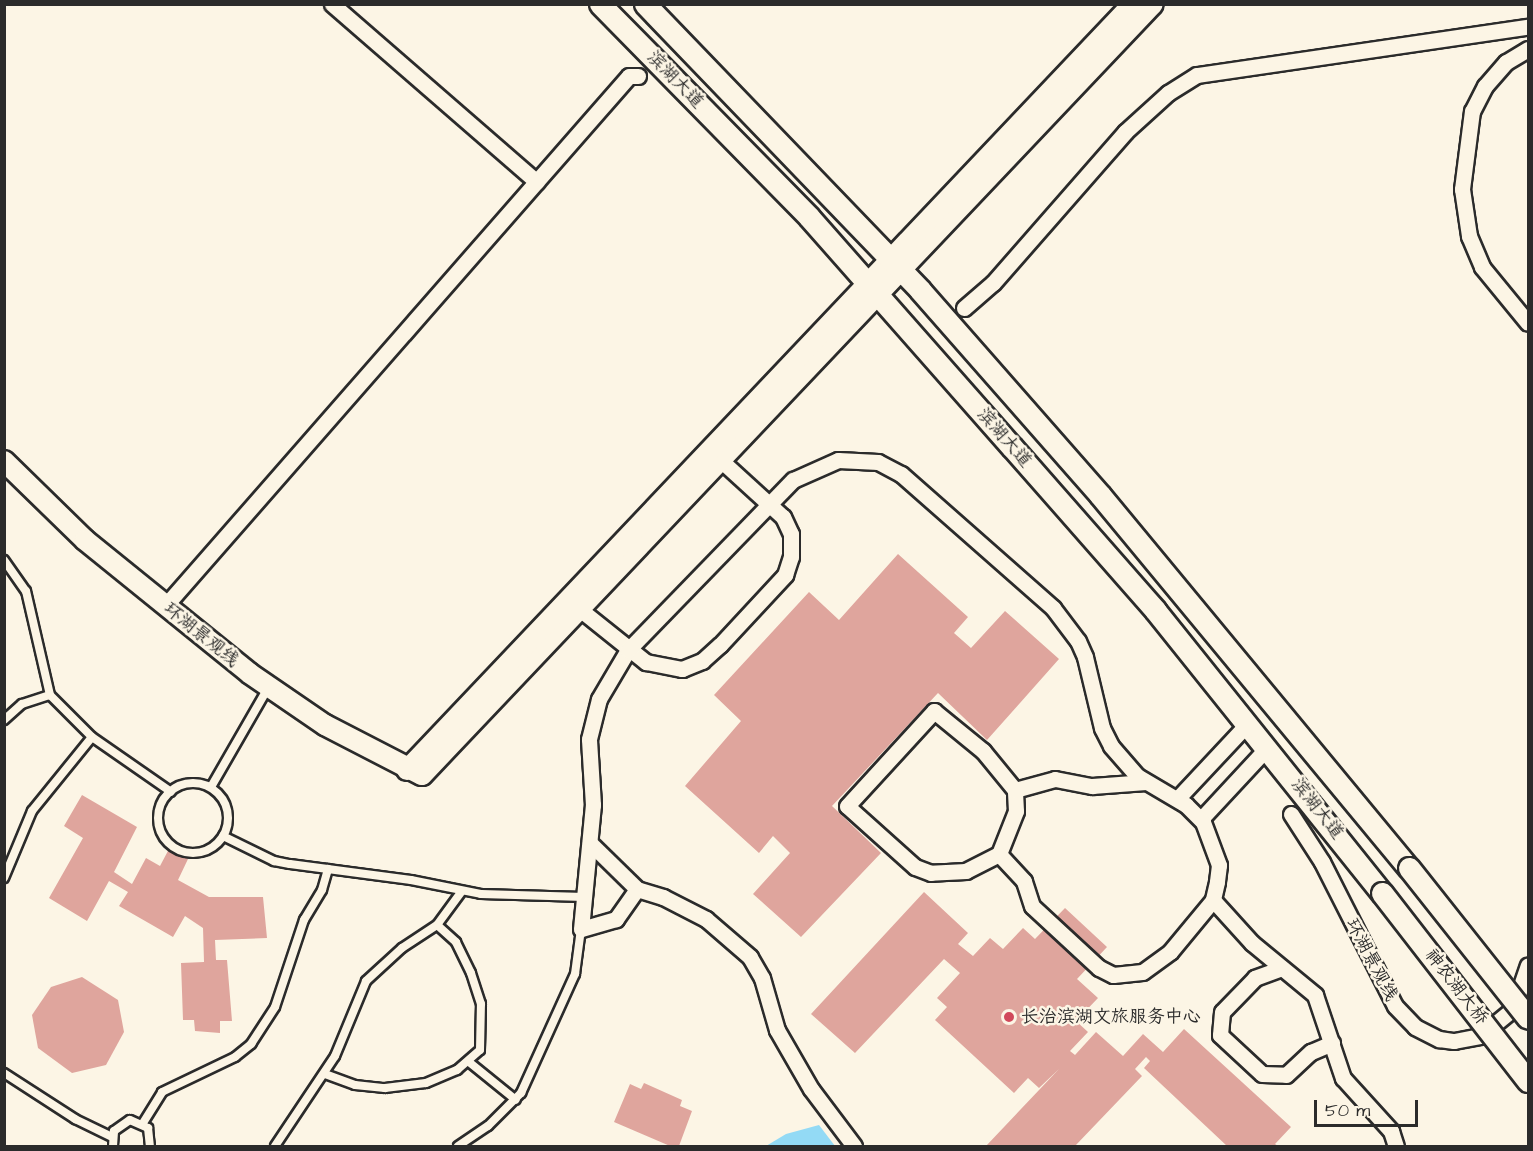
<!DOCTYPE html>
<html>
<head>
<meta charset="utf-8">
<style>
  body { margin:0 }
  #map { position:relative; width:1533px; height:1151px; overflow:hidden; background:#fcf5e5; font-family:"Architects Daughter","LXGW WenKai TC",sans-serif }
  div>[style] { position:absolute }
  .water>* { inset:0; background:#93daf5 }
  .building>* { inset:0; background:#dfa59d }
  .roads { filter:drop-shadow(2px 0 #2b2b2b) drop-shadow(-2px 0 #2b2b2b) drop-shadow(0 2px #2b2b2b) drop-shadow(0 -2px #2b2b2b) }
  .service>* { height:8px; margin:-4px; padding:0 4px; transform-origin:4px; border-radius:4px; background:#fcf5e5 }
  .service>.ring { margin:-4px; padding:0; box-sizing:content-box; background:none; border:8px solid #fcf5e5; border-radius:50% }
  .minor>* { height:15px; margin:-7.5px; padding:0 7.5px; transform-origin:7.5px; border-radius:7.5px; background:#fcf5e5 }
  .tertiary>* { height:20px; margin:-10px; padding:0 10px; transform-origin:10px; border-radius:10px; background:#fcf5e5 }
  .secondary>* { height:21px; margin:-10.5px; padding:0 10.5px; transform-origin:10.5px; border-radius:10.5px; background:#fcf5e5 }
  .bridges { filter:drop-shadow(2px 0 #2b2b2b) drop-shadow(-2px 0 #2b2b2b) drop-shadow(0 2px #2b2b2b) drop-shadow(0 -2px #2b2b2b) }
  .secondary-bridge>* { height:21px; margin:-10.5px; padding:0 10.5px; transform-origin:10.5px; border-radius:10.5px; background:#fcf5e5 }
  .dots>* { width:16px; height:16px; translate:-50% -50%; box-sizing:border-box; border:3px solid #fcf5e5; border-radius:50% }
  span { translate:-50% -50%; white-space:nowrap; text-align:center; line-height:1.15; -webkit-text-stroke:5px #fcf5e5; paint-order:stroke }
  .street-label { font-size:18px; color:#2b2b2b }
  .poi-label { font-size:18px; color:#2b2b2b }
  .left { translate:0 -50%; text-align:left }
  .frame { position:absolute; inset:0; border:6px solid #2b2b2b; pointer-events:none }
  .scale { position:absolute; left:1314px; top:1100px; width:104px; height:27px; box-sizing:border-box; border:3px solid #2b2b2b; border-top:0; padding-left:8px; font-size:18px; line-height:21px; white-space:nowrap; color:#2b2b2b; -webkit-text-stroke:4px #fcf5e5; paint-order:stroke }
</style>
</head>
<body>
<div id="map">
  <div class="water">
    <i style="clip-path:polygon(819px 1125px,835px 1146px,766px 1146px,786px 1134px)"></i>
  </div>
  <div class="building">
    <i style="clip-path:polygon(898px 554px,968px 617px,954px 633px,971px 648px,1005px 611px,1059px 659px,987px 740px,938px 693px,832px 806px,881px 853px,801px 937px,753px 894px,790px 853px,773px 836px,759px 853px,685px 786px,741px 721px,714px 695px,809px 592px,839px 620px)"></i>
    <i style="clip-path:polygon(82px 795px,137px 827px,114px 872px,132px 884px,146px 858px,160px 866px,169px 849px,188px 859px,178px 880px,209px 897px,263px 897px,267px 938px,215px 940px,216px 960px,227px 960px,232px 1021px,220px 1021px,220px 1033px,195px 1031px,194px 1020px,183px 1020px,181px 963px,204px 962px,203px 928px,185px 916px,173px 937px,119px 906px,128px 892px,109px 881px,87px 921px,49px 898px,83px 838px,64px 826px)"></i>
    <i style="clip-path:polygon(924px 892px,968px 933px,958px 944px,973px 956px,990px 938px,1003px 949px,1023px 928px,1035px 939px,1065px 908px,1107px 947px,1077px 979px,1098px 998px,1076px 1021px,1088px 1032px,1070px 1051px,1075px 1055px,1096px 1032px,1123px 1056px,1143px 1034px,1163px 1052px,1184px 1029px,1291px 1127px,1275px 1144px,1278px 1146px,1227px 1146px,1144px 1068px,1150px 1061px,1146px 1057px,1135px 1069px,1142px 1076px,1075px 1146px,986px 1146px,1059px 1069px,1039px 1088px,1028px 1078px,1014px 1093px,935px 1020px,947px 1007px,937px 998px,960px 973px,944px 959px,855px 1053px,811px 1014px)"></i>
    <i style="clip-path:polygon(82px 977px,118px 1000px,124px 1032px,106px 1065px,72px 1073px,38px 1048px,32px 1015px,51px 987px)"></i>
    <i style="clip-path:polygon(644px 1083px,682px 1100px,680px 1106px,692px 1111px,679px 1146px,670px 1146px,614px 1122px,630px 1084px,641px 1089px)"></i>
  </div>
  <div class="roads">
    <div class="service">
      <i style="left:4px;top:560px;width:38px;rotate:55deg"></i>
      <i style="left:26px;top:591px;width:107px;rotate:77deg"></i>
      <i style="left:50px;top:695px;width:59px;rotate:45deg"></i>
      <i style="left:92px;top:737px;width:96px;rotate:34.8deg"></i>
      <i style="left:4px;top:720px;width:24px;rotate:-42deg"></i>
      <i style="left:22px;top:704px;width:29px;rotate:-18deg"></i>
      <i class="ring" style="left:158px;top:783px;width:62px;height:62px"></i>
      <i style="left:211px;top:787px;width:114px;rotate:-60.1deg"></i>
      <i style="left:223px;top:836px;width:57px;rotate:26.1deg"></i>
      <i style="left:274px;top:861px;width:16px;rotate:11deg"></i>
      <i style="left:290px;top:864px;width:122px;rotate:7.5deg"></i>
      <i style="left:411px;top:880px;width:71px;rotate:11.3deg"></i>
      <i style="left:481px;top:894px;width:103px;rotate:1.7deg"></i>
      <i style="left:4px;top:878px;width:73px;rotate:-67.3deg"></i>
      <i style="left:32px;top:811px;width:95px;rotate:-51deg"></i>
      <i style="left:469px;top:1062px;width:60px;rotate:39deg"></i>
      <i style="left:4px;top:1073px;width:85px;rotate:32.9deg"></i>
      <i style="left:75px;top:1119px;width:41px;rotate:25.9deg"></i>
      <i style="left:325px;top:1074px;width:32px;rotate:20deg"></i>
      <i style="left:355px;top:1085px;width:30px;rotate:6deg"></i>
      <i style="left:385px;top:1088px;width:41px;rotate:-7deg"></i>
      <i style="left:426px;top:1083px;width:34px;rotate:-23deg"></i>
      <i style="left:457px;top:1070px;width:30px;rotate:-41deg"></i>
      <i style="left:480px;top:1050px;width:46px;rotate:-88.8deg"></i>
      <i style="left:481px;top:1004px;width:33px;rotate:-108deg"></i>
      <i style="left:471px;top:973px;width:34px;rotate:-116deg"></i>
      <i style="left:456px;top:942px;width:25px;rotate:-138deg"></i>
      <i style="left:143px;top:1123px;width:36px;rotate:-58deg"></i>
      <i style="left:162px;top:1092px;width:81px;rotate:-25.6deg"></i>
      <i style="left:235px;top:1057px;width:21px;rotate:-39deg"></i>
      <i style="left:251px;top:1044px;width:44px;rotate:-57deg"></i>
      <i style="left:275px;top:1007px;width:92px;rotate:-71.6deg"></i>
      <i style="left:304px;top:920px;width:35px;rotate:-59deg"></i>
      <i style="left:322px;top:890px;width:22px;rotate:-74deg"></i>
      <i style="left:113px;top:1146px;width:15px;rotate:-86deg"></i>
      <i style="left:114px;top:1131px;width:19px;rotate:-35deg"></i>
      <i style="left:130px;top:1120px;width:20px;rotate:24deg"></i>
      <i style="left:148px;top:1128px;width:18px;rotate:84deg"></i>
      <i style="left:275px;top:1146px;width:108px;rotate:-56.3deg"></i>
      <i style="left:335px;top:1056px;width:81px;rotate:-67.5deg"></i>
      <i style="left:366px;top:981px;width:49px;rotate:-42.5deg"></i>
      <i style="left:402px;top:948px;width:42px;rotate:-33.3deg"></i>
      <i style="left:437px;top:925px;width:42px;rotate:-53.7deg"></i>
      <i style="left:458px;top:1146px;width:36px;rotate:-34deg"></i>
      <i style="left:488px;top:1126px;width:47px;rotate:-45deg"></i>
      <i style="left:521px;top:1093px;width:131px;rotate:-65.6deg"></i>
      <i style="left:575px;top:974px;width:45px;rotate:-82.4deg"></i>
    </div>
    <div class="minor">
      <i style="left:332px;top:4px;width:271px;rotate:41deg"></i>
      <i style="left:1528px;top:49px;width:26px;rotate:149deg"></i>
      <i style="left:1506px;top:62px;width:32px;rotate:131deg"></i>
      <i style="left:1485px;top:86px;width:28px;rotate:117deg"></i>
      <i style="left:1472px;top:111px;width:79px;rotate:97.3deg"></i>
      <i style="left:1462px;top:189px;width:48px;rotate:81.5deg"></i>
      <i style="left:1469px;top:236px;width:34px;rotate:67deg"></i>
      <i style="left:1482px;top:267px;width:72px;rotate:50.6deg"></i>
      <i style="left:964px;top:308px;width:38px;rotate:-41deg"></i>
      <i style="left:993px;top:283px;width:201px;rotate:-48.8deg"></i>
      <i style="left:1125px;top:132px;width:58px;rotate:-42.2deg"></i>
      <i style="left:1168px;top:93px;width:34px;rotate:-32deg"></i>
      <i style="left:1197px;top:75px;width:334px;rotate:-8.3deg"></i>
      <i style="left:572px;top:603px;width:95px;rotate:38.6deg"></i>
      <i style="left:646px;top:662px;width:37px;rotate:11deg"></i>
      <i style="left:682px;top:669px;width:22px;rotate:-22deg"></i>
      <i style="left:702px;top:661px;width:24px;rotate:-42deg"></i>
      <i style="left:720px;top:645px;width:96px;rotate:-47.1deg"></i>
      <i style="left:785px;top:575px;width:19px;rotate:-72deg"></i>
      <i style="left:791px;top:557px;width:23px;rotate:-90deg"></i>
      <i style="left:791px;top:534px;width:19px;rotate:-115deg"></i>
      <i style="left:783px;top:517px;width:95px;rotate:-137.6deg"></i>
      <i style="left:165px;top:606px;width:704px;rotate:-48.8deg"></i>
      <i style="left:629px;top:76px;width:9px"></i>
      <i style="left:1177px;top:799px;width:104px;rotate:-46.9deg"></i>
      <i style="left:1291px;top:814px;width:57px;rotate:57.1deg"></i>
      <i style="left:1322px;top:862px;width:161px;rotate:63.1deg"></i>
      <i style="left:1395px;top:1006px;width:29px;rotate:46deg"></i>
      <i style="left:1415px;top:1027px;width:27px;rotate:27deg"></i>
      <i style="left:1439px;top:1039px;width:15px;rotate:8deg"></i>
      <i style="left:1454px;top:1041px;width:26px;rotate:-11deg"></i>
      <i style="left:1480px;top:1036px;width:43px;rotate:-39.3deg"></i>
      <i style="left:1513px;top:1009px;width:46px;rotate:-71.2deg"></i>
      <i style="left:1201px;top:819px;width:98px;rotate:-47.1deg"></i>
      <i style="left:590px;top:843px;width:66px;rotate:44.4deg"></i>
      <i style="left:999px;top:854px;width:46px;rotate:-68.4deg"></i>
      <i style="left:1016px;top:811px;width:21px;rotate:-93deg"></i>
      <i style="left:1213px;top:900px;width:58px;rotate:47.8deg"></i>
      <i style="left:1252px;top:943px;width:82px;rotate:39.5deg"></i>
      <i style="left:1315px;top:995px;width:88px;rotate:71.4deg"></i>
      <i style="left:1343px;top:1078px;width:72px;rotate:47.8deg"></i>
      <i style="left:1391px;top:1131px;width:16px;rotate:72deg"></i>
      <i style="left:1282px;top:968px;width:29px;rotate:160deg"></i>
      <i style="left:1255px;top:978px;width:47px;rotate:134.1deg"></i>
      <i style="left:1222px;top:1012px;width:23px;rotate:95deg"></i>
      <i style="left:1220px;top:1035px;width:57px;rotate:42.9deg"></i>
      <i style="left:1262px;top:1074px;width:24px;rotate:2deg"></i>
      <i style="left:1286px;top:1075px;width:34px;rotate:-43deg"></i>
      <i style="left:1311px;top:1052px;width:23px;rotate:-23deg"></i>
      <i style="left:854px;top:1146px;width:71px;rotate:-127deg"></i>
      <i style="left:811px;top:1089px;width:68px;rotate:-120deg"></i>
      <i style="left:777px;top:1030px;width:54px;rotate:-106.1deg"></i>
      <i style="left:762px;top:978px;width:24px;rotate:-120deg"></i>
      <i style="left:750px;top:957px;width:58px;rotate:-139.2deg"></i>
      <i style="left:706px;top:919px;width:48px;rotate:-152.9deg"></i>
      <i style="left:663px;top:897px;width:27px;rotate:-163deg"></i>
      <i style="left:637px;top:889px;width:37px;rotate:125deg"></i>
      <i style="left:616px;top:919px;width:36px;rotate:164deg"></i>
      <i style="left:581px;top:929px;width:125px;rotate:-84.5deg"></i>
      <i style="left:593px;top:805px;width:66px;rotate:-93.5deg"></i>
      <i style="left:589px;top:739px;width:41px;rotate:-76deg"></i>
      <i style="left:599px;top:699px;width:57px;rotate:-59.4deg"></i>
      <i style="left:628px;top:650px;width:237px;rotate:-45.9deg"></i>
      <i style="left:793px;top:480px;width:49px;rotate:-24deg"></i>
      <i style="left:838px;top:460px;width:40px;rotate:2.9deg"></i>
      <i style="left:878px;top:462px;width:26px;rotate:28deg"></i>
      <i style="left:901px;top:474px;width:203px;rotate:41.4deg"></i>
      <i style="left:1053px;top:608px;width:41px;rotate:52.9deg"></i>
      <i style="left:1078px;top:641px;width:17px;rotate:66deg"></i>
      <i style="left:1085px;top:657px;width:73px;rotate:76.5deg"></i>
      <i style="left:1102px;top:728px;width:20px;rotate:63deg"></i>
      <i style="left:1111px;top:746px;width:40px;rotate:49deg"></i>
      <i style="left:1137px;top:776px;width:57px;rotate:30.6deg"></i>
      <i style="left:1186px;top:805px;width:24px;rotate:45deg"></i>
      <i style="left:1203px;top:822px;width:46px;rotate:69.6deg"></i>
      <i style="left:1219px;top:865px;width:17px;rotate:97deg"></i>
      <i style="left:1217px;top:882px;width:18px;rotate:103deg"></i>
      <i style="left:1213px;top:900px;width:67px;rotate:129.6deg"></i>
      <i style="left:1170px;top:952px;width:34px;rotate:144deg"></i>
      <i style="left:1142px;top:972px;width:29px;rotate:174deg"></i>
      <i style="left:1113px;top:975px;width:16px;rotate:-153deg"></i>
      <i style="left:1099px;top:968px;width:91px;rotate:-137.2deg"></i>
      <i style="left:1032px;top:906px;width:26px;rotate:-108deg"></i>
      <i style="left:1024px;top:881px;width:37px;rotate:-133deg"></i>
      <i style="left:999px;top:854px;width:37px;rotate:153deg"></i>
      <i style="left:966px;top:871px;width:35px;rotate:177deg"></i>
      <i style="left:931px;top:873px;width:17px;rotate:-159deg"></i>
      <i style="left:915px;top:867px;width:91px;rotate:-138.1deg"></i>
      <i style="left:847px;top:806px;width:129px;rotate:-47.5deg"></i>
      <i style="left:934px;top:711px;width:63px;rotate:39.2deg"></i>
      <i style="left:983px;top:751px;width:50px;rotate:50.6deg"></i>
      <i style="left:1015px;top:790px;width:41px;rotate:-15.4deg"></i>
      <i style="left:1055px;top:779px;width:38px;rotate:11deg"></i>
      <i style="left:1092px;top:786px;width:54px;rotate:-4.2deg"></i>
    </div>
    <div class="tertiary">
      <i style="left:4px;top:461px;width:113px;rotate:44.3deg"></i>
      <i style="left:85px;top:540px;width:211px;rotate:39deg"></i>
      <i style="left:249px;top:673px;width:92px;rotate:34.4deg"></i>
      <i style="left:325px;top:725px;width:109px;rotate:27.3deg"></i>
      <i style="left:422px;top:775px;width:1062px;rotate:-46.53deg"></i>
      <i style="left:407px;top:770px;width:1055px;rotate:-46.54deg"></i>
    </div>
    <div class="secondary">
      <i style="left:600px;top:4px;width:298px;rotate:45.5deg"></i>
      <i style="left:809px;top:217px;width:307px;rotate:48.6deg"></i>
      <i style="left:1012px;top:447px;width:217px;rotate:48.7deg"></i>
      <i style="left:1155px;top:610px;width:363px;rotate:51.3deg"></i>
      <i style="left:645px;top:4px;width:397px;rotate:46.1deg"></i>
      <i style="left:920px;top:290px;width:273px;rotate:48.7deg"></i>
      <i style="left:1100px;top:495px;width:484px;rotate:50.4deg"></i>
    </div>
  </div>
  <div class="bridges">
    <div class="secondary-bridge">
      <i style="left:1409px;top:868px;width:191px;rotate:51.6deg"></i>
      <i style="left:1382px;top:893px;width:238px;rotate:52.2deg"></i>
    </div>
  </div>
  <div class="dots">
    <i style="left:1009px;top:1017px;background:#d1495b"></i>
  </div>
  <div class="street-label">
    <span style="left:675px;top:80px;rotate:46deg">滨湖大道</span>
    <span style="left:1004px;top:438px;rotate:49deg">滨湖大道</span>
    <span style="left:201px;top:635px;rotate:39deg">环湖景观线</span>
    <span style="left:1317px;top:809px;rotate:52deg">滨湖大道</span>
    <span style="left:1371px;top:960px;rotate:62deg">环湖景观线</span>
    <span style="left:1456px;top:987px;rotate:52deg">神农湖大桥</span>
  </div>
  <div class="poi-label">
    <span class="left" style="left:1021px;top:1017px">长治滨湖文旅服务中心</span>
  </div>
  <div class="frame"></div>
  <div class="scale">50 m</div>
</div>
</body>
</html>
